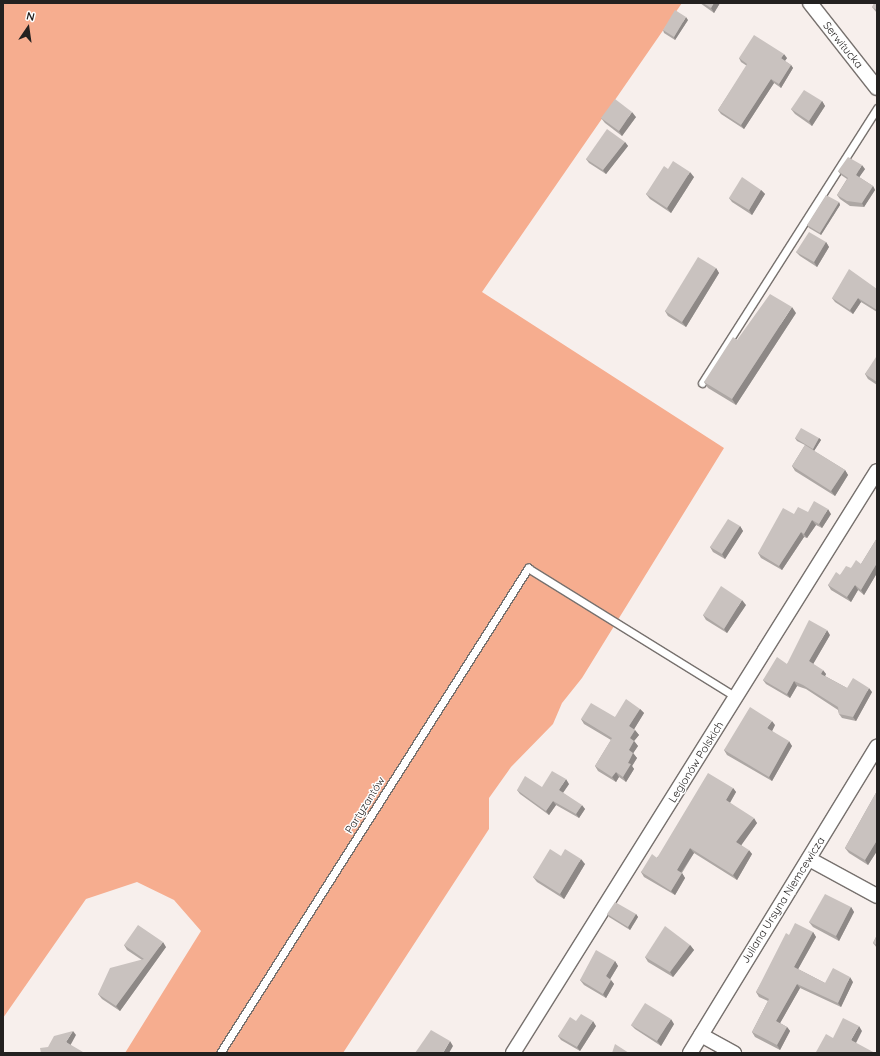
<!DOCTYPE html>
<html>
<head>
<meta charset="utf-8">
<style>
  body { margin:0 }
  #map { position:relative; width:880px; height:1056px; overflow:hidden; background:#f7efec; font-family:Quicksand,sans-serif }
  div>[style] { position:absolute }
  .forest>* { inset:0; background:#f6ad8f }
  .roads { filter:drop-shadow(1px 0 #77716e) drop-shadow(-1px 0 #77716e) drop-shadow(0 1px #77716e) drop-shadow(0 -1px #77716e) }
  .service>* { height:7px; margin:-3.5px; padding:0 3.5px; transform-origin:3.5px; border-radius:3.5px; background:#fff }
  .minor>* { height:14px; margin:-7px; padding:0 7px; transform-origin:7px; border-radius:7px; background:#fff }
  .wall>* { inset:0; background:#ada7a4 }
  .shaded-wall>* { inset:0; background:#8d8886 }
  .building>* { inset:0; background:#c9c2bf }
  span { translate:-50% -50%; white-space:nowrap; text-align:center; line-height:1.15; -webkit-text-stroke:3px #fefefe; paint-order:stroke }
  .street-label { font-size:11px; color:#232120 }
  .frame { position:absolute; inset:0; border:4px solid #232120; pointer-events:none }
  .north { position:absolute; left:8px; top:8px; width:40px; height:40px; -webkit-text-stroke:3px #fefefe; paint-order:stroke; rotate:13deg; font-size:11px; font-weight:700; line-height:16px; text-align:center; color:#232120 }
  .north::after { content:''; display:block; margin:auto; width:14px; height:18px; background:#232120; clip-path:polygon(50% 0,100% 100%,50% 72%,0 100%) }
</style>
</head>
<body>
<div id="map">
  <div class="forest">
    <i style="clip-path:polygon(3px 3px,682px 3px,482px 292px,724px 448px,582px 678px,562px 703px,553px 724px,511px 767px,489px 798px,489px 829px,343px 1053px,125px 1053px,201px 931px,174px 900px,137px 882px,86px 899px,3px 1018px)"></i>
  </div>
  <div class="roads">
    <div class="service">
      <i style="left:702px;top:383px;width:326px;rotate:-57.5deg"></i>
      <i style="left:220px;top:1053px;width:575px;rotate:-57.58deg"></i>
      <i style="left:528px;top:568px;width:245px;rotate:31.8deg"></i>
    </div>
    <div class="minor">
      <i style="left:810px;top:3px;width:108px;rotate:51.8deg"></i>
      <i style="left:809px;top:859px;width:77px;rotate:28.6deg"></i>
      <i style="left:701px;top:1035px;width:38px;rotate:29deg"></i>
      <i style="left:513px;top:1053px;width:686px;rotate:-57.98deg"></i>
      <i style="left:690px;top:1053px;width:359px;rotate:-58.6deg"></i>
    </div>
  </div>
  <div class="wall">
    <i style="clip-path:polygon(700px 3px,720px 3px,714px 13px)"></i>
    <i style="clip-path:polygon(877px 3px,877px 13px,872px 7px)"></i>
    <i style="clip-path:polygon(688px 20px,675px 40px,664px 33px,663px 30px)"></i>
    <i style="clip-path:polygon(739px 58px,787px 58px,785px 61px,791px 65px,793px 68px,781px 88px,774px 83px,744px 129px,721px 114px,718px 110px,747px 66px,741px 62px)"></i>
    <i style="clip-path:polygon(822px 101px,825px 106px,812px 126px,795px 114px,791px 109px)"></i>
    <i style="clip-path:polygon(636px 117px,622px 136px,605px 123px,601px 118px)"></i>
    <i style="clip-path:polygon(625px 142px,628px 146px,606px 174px,589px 163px,586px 159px)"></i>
    <i style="clip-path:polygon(668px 169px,694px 177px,671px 213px,650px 199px,646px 194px)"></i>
    <i style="clip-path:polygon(865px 169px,859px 177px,873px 186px,875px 190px,864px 207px,850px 206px,840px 199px,837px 195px,847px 179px,841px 175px,838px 171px)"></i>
    <i style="clip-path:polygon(761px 190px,765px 194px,752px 215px,732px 202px,729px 198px)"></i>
    <i style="clip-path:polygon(839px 202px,840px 205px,821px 235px,809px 228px,807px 225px)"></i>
    <i style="clip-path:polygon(826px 242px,829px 247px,817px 267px,800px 256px,796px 252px)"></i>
    <i style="clip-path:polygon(716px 268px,719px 273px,686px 327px,668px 316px,665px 311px)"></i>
    <i style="clip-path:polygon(877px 289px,877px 312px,861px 302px,853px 314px,835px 302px,832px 298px)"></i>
    <i style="clip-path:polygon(796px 313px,736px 405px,708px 388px,704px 382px)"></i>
    <i style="clip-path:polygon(877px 358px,877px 385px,868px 379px,865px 374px)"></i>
    <i style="clip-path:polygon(795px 438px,819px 438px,821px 440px,814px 451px,845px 470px,848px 475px,835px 496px,795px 471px,792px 466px,805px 445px,797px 441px)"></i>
    <i style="clip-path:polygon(808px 512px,831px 514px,822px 528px,816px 525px,807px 538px,804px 537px,782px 570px,761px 558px,758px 553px,794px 514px)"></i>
    <i style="clip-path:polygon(740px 526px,743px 531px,725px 559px,713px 552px,710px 547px)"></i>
    <i style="clip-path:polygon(877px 538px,877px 573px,864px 595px,858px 590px,851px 602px,831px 590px,828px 585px,840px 575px,851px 568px,861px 564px)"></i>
    <i style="clip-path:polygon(746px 605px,727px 633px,706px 620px,703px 615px)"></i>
    <i style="clip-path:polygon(830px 635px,813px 664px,826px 674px,825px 676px,847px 688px,872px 692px,856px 721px,842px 718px,839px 714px,838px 710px,806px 689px,797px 686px,790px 698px,766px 684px,763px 680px)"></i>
    <i style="clip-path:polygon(640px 709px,644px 713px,634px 729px,639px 735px,634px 741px,638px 746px,633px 753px,637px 758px,632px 766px,634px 769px,626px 782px,619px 777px,616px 782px,598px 771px,595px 766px,611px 740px,584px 724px,581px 719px,615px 717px)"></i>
    <i style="clip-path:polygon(775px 725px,772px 731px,792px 746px,772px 781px,727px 755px,724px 750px)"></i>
    <i style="clip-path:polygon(569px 784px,563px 793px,585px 809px,579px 818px,556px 805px,549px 815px,520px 794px,517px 790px)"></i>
    <i style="clip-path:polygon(733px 788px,736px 792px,730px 803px,757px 823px,741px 845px,752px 854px,737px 880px,694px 853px,682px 873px,685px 878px,675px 895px,644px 877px,641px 872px)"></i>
    <i style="clip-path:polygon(877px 791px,877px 851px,868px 865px,849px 853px,845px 848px)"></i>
    <i style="clip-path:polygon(561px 856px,585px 864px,564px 899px,537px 882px,533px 877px)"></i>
    <i style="clip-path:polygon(851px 907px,854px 912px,839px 941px,813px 927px,809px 922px)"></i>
    <i style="clip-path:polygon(607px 914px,636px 914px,638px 917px,630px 930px,609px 917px)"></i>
    <i style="clip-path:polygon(813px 932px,816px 937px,798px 969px,825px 983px,853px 982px,841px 1007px,800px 988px,780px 1023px,787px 1027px,790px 1031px,780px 1050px,755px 1037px,752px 1032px,768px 1001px,759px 997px,756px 992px,789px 935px)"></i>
    <i style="clip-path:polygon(877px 935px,877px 948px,873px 943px)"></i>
    <i style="clip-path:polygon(124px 945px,166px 947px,120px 1011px,102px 999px,98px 994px,142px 960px,127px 950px)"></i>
    <i style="clip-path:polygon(690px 945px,694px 950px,673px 977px,648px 962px,645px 957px)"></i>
    <i style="clip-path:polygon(615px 961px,618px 966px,610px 979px,614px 984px,606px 998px,584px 985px,580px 980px)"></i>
    <i style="clip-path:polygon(576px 1021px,596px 1026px,580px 1051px,561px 1040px,558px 1036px)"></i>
    <i style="clip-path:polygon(674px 1024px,661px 1046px,635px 1029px,631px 1025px)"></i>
  </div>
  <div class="shaded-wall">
    <i style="clip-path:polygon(714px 3px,720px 3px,714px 13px,711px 8px)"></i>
    <i style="clip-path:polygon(686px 17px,688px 20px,675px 40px,674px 37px)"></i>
    <i style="clip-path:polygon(784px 54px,787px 58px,784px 62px,781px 58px)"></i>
    <i style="clip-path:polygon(791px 65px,793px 68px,781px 88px,779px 84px)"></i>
    <i style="clip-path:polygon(771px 79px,774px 83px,744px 129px,741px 125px)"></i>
    <i style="clip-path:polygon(822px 101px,825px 106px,812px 126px,809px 121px)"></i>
    <i style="clip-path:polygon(632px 112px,636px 117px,622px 136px,619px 131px)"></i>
    <i style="clip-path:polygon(625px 142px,628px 146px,606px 174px,603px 170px)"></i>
    <i style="clip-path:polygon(862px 165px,865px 169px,858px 179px,856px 175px)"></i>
    <i style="clip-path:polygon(690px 172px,694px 177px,671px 213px,667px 208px)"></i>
    <i style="clip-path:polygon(873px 186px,875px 190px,864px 207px,862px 203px)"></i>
    <i style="clip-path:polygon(761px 190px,765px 194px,752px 215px,749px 210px)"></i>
    <i style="clip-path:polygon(839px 202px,840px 205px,821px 235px,820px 233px)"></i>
    <i style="clip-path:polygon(826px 242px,829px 247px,817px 267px,814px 262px)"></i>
    <i style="clip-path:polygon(716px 268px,719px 273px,686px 327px,682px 322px)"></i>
    <i style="clip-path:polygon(858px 298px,861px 302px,853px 314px,850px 310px)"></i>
    <i style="clip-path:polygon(792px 307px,796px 313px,736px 405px,732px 399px)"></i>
    <i style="clip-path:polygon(819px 438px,821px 440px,814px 451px,813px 449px)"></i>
    <i style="clip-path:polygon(845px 470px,848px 475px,835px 496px,831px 491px)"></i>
    <i style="clip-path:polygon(828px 509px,831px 514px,822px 528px,819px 524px)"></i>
    <i style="clip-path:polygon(812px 520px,816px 525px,807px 538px,804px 534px)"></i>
    <i style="clip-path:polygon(740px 526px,743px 531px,725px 559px,722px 554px)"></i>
    <i style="clip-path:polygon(801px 532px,804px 537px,782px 570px,779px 566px)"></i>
    <i style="clip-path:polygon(877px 563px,877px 573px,864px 595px,861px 590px)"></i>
    <i style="clip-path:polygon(855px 585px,858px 590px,851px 602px,847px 597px)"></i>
    <i style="clip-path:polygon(742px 600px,746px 605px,727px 633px,724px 629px)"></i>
    <i style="clip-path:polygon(827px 630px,830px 635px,812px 666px,809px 661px)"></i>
    <i style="clip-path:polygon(823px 670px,826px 674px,824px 678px,821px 674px)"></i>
    <i style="clip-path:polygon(794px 681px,797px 686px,790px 698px,787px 694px)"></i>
    <i style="clip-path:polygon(869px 688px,872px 692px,856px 721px,853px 717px)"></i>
    <i style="clip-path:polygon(640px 709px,644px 713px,633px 731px,629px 726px)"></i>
    <i style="clip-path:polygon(772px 721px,775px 725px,771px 733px,767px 728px)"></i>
    <i style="clip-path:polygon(635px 730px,639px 735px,634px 741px,638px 746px,632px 755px,629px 750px,630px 738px)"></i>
    <i style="clip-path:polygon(789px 741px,792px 746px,772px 781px,769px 777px)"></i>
    <i style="clip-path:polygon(633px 753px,637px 758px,632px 766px,634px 769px,626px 782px,623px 777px,628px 763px)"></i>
    <i style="clip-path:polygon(616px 772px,619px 777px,616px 782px,612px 777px)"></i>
    <i style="clip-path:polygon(566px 779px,569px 784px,562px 794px,559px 790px)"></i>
    <i style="clip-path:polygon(733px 788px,736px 792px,729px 804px,726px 800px)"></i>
    <i style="clip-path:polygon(553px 801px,556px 805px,549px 815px,546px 811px)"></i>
    <i style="clip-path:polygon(582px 805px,585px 809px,579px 818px,576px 814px)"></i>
    <i style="clip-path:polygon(754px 818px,757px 823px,740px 847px,736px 842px)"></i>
    <i style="clip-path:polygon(876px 842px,877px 843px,877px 851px,868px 865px,865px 860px)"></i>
    <i style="clip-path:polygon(690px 848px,694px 853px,680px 874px,677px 870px)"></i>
    <i style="clip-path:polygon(749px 850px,752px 854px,737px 880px,733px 875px)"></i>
    <i style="clip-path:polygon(581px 859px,585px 864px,564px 899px,560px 894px)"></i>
    <i style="clip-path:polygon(682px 873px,685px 878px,675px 895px,671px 891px)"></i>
    <i style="clip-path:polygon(851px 907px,854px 912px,839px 941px,836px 936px)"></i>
    <i style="clip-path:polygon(636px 914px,638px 917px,630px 930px,628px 927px)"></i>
    <i style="clip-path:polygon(813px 932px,816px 937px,797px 971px,794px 967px)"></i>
    <i style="clip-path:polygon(163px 942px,166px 947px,120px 1011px,116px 1006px)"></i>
    <i style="clip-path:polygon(690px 945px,694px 950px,673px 977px,670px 972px)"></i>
    <i style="clip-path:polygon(615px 961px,618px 966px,609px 981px,606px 976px)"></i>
    <i style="clip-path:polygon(850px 977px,853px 982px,841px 1007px,838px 1003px)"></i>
    <i style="clip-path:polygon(611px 980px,614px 984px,606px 998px,603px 994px)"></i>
    <i style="clip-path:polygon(797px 984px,800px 988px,779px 1025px,776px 1021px)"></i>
    <i style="clip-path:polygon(671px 1019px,674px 1024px,661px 1046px,657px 1041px)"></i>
    <i style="clip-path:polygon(593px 1021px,596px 1026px,580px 1051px,577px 1047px)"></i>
    <i style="clip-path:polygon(859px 1026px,862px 1031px,855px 1045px,851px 1040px)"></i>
    <i style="clip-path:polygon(787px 1027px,790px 1031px,780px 1050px,777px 1045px)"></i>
    <i style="clip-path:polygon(73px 1031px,76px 1035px,70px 1046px,66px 1042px)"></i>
    <i style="clip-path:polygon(450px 1041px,453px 1046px,449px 1053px,443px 1053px)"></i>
  </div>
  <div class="building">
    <i style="clip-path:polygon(703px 3px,714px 3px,711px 8px)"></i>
    <i style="clip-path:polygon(874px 3px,877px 3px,877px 10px,872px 7px)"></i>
    <i style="clip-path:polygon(675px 10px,686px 17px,674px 37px,663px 30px)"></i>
    <i style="clip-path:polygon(754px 35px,784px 54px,781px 58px,791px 65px,779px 84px,771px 79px,741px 125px,718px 110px,747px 64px,739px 58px)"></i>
    <i style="clip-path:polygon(804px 90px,822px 101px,809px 121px,791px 109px)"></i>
    <i style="clip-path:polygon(615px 99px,632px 112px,619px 131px,601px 118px)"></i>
    <i style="clip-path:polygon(607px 129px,625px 142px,603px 170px,586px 159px)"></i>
    <i style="clip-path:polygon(848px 157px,862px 165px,856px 175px,873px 186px,862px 203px,847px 201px,837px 195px,848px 178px,838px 171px)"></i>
    <i style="clip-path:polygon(673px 161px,690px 172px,667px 208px,646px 194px,664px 166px,668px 169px)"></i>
    <i style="clip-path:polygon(742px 177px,761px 190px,749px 210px,729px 198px)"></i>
    <i style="clip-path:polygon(826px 195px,839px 202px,820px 233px,807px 225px)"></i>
    <i style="clip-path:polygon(809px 232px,826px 242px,814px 262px,796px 252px)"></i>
    <i style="clip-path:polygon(698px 257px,716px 268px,682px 322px,665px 311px)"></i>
    <i style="clip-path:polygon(849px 269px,877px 289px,877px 310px,858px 298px,850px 310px,832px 298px)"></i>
    <i style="clip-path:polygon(770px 294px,792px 307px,732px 399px,704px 382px,733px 337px,737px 340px)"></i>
    <i style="clip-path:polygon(876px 357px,877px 358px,877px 382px,865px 374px)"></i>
    <i style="clip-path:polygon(801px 428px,819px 438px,813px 449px,795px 438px)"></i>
    <i style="clip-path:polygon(805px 445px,845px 470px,831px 491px,792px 466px)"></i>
    <i style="clip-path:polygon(814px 501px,828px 509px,819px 524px,812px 520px,804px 534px,801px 532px,779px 566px,758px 553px,783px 508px,794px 514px,798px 507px,808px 512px)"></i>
    <i style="clip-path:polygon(728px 519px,740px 526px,722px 554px,710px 547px)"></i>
    <i style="clip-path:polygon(877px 538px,877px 563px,861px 590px,855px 585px,847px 597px,828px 585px,836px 572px,840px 575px,846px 566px,851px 568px,856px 560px,861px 564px)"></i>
    <i style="clip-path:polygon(721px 586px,742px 600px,724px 629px,703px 615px)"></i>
    <i style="clip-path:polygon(809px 620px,827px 630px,809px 661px,823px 670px,821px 674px,847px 688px,853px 678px,869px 688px,853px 717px,839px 714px,838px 707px,803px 685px,794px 681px,787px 694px,763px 680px,777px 657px,787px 664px)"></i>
    <i style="clip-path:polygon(626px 699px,640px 709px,629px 726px,635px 730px,630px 738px,634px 741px,629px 750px,633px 753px,628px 763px,631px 764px,623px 777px,616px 772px,612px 777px,595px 766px,612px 738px,581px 719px,591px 703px,615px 717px)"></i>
    <i style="clip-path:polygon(750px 707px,772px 721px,767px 728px,789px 741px,769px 777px,724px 750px)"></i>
    <i style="clip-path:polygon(552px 771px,566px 779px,559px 790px,582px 805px,576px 814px,553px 801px,546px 811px,517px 790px,525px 776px,542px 787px)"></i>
    <i style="clip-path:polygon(708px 773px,733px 788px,726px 800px,754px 818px,736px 842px,749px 850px,733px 875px,690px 848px,677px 870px,682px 873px,671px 891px,641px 872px,652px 854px,657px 858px)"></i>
    <i style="clip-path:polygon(877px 791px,877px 843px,876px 842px,865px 860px,845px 848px)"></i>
    <i style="clip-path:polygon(550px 849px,561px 856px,565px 849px,581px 859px,560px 894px,533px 877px)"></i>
    <i style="clip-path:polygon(825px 894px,851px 907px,836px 936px,809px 922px)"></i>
    <i style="clip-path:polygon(615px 902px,636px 914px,628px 927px,607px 914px)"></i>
    <i style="clip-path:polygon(795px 923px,813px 932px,794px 967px,825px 983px,833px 968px,850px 977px,838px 1003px,797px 984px,776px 1021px,787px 1027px,777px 1045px,752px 1032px,769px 999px,756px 992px,786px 933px,789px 935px)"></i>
    <i style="clip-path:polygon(138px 925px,163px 942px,116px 1006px,98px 994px,110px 968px,144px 959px,124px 945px)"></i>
    <i style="clip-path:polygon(665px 926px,690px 945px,670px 972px,645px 957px)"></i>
    <i style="clip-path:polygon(877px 935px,877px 945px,873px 943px)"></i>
    <i style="clip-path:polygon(596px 950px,615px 961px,606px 976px,611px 980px,603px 994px,580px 980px)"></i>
    <i style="clip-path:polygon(645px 1003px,671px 1019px,657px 1041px,631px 1025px)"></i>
    <i style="clip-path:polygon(581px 1014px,593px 1021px,577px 1047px,558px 1036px,570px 1017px,576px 1021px)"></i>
    <i style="clip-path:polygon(843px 1018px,859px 1026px,851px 1040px,875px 1053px,817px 1053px,816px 1052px,826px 1034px,833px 1038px)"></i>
    <i style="clip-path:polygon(431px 1030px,450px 1041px,443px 1053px,415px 1053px)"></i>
    <i style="clip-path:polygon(73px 1031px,66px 1042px,83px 1052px,82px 1053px,41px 1053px,40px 1048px,48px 1047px,54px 1036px)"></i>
    <i style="clip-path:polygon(615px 1044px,629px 1053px,612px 1053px)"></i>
  </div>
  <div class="street-label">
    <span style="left:843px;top:45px;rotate:51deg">Serwitucka</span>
    <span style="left:696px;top:762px;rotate:-58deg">Legionów Polskich</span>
    <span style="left:365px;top:805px;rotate:-58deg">Partyzantów</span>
    <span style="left:783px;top:900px;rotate:-58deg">Juliana Ursyna Niemcewicza</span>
  </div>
  <div class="frame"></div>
  <div class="north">N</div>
</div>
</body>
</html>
